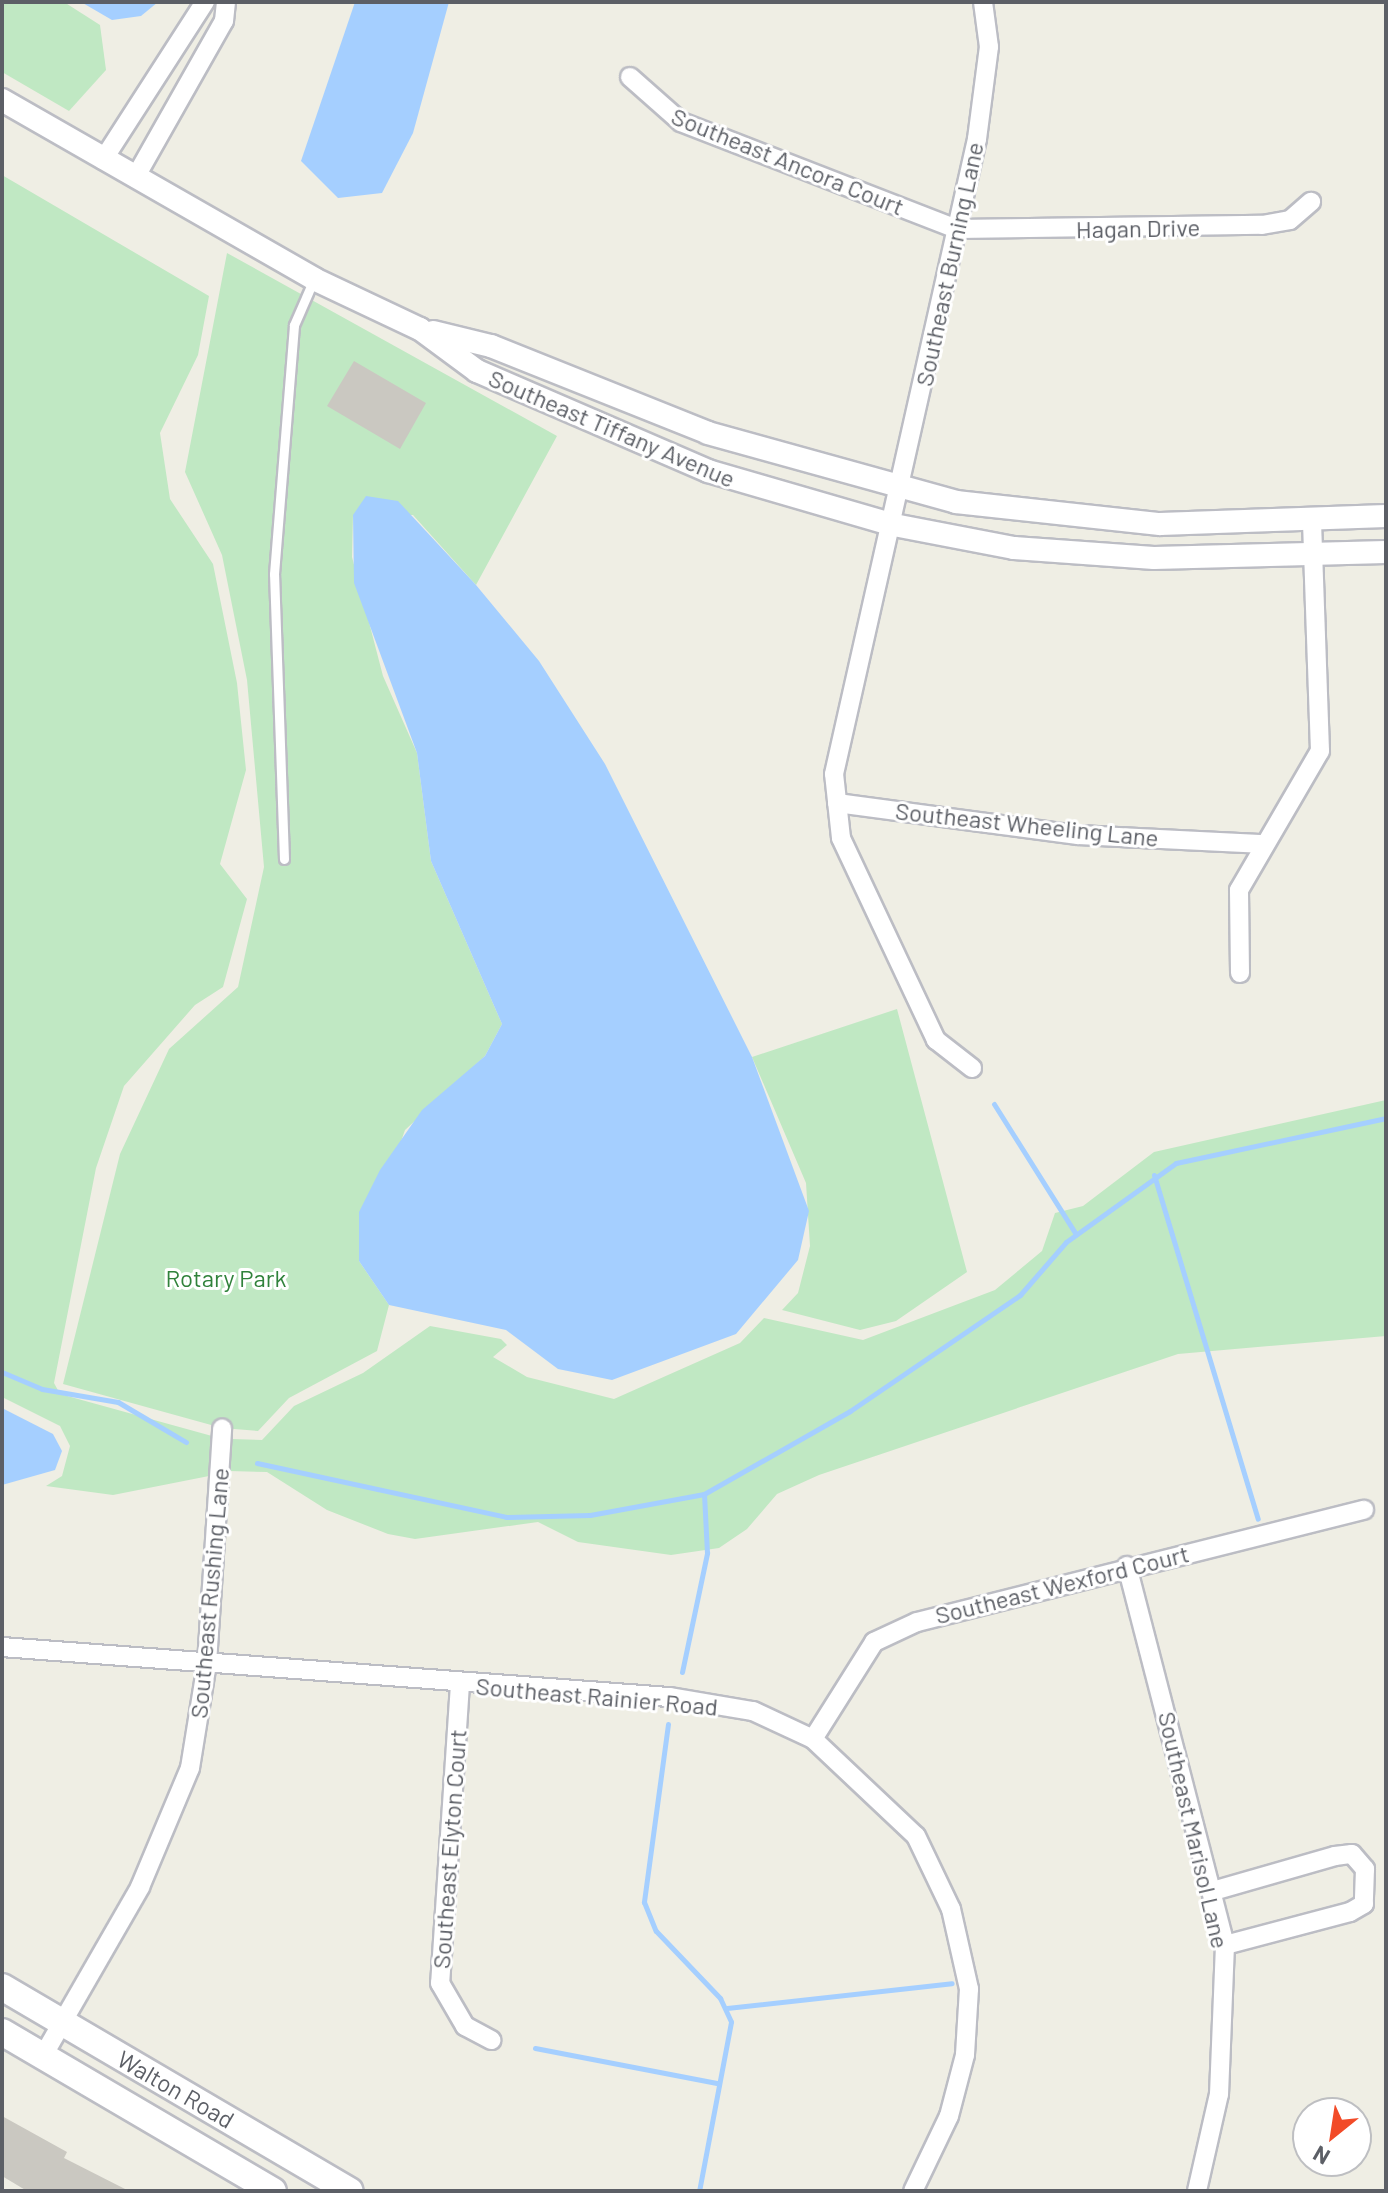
<!DOCTYPE html>
<html>
<head>
<meta charset="utf-8">
<style>
  body { margin:0 }
  #map { position:relative; width:1388px; height:2193px; overflow:hidden; background:#efeee4; font-family:Barlow,sans-serif }
  div>[style] { position:absolute }
  .green>* { inset:0; background:#c0e8c3 }
  .water>* { inset:0; background:#a5cfff }
  .stream>* { height:5px; margin:-2.5px; padding:0 2.5px; transform-origin:2.5px; border-radius:2.5px; background:#a5cfff }
  .building>* { inset:0; background:#cac8c1 }
  .roads { filter:drop-shadow(2px 0 #bcbdc4) drop-shadow(-2px 0 #bcbdc4) drop-shadow(0 2px #bcbdc4) drop-shadow(0 -2px #bcbdc4) }
  .service>* { height:9px; margin:-4.5px; padding:0 4.5px; transform-origin:4.5px; border-radius:4.5px; background:#fff }
  .minor>* { height:18px; margin:-9px; padding:0 9px; transform-origin:9px; border-radius:9px; background:#fff }
  .tertiary>* { height:22px; margin:-11px; padding:0 11px; transform-origin:11px; border-radius:11px; background:#fff }
  .secondary>* { height:26px; margin:-13px; padding:0 13px; transform-origin:13px; border-radius:13px; background:#fff }
  span { translate:-50% -50%; white-space:nowrap; text-align:center; line-height:1.15; -webkit-text-stroke:6px #fff; paint-order:stroke }
  .street-label { font-size:24px; color:#5c5f66 }
  .park-label { font-size:24px; color:#30823b }
  .frame { position:absolute; inset:0; border:4px solid #5c5f66; pointer-events:none }
  .north { position:absolute; left:1292px; top:2097px; width:80px; height:80px; box-sizing:border-box; background:#fff; border:2px solid #bebfc2; border-radius:50%; rotate:210deg; font-size:22px; font-weight:700; line-height:32px; text-align:center; color:#5c5f66 }
  .north::after { content:''; display:block; margin:auto; width:28px; height:36px; background:#f24b28; clip-path:polygon(50% 0,100% 100%,50% 72%,0 100%) }
</style>
</head>
<body>
<div id="map">
  <div class="green">
    <i style="clip-path:polygon(2px 2px,64px 2px,100px 25px,106px 70px,69px 111px,2px 72px)"></i>
    <i style="clip-path:polygon(2px 175px,209px 296px,198px 355px,160px 433px,170px 499px,213px 564px,237px 683px,246px 770px,220px 864px,247px 899px,223px 987px,195px 1005px,124px 1086px,96px 1168px,54px 1383px,60px 1394px,212px 1436px,209px 1476px,113px 1495px,46px 1486px,62px 1476px,70px 1446px,60px 1426px,2px 1397px)"></i>
    <i style="clip-path:polygon(227px 253px,557px 436px,476px 585px,413px 515px,353px 515px,352px 557px,383px 676px,417px 753px,431px 861px,502px 1024px,485px 1056px,405px 1130px,359px 1261px,389px 1305px,377px 1351px,289px 1398px,258px 1431px,222px 1428px,63px 1384px,120px 1154px,169px 1049px,238px 987px,264px 867px,247px 680px,222px 555px,185px 472px)"></i>
    <i style="clip-path:polygon(897px 1009px,967px 1272px,896px 1321px,860px 1330px,782px 1310px,798px 1293px,810px 1246px,806px 1183px,752px 1057px)"></i>
    <i style="clip-path:polygon(1386px 1100px,1386px 1336px,1178px 1354px,819px 1475px,777px 1494px,747px 1529px,719px 1548px,671px 1555px,578px 1542px,538px 1522px,415px 1539px,388px 1534px,327px 1510px,267px 1472px,229px 1471px,231px 1439px,262px 1440px,294px 1406px,363px 1373px,430px 1326px,501px 1339px,507px 1345px,493px 1357px,527px 1377px,614px 1399px,740px 1343px,764px 1318px,863px 1340px,995px 1290px,1042px 1251px,1055px 1213px,1083px 1206px,1154px 1152px)"></i>
  </div>
  <div class="water">
    <i style="clip-path:polygon(81px 2px,158px 2px,141px 16px,112px 20px)"></i>
    <i style="clip-path:polygon(355px 2px,449px 2px,413px 133px,382px 193px,338px 198px,301px 161px)"></i>
    <i style="clip-path:polygon(366px 496px,398px 501px,476px 585px,539px 661px,605px 764px,752px 1057px,809px 1211px,798px 1260px,736px 1334px,612px 1380px,558px 1369px,506px 1330px,389px 1305px,359px 1261px,359px 1212px,380px 1170px,422px 1110px,485px 1056px,502px 1024px,431px 861px,417px 753px,354px 583px,353px 515px)"></i>
    <i style="clip-path:polygon(2px 1408px,53px 1434px,62px 1451px,55px 1470px,2px 1485px)"></i>
  </div>
  <div class="stream">
    <i style="left:994px;top:1104px;width:154px;rotate:57.8deg"></i>
    <i style="left:1154px;top:1175px;width:359px;rotate:73.2deg"></i>
    <i style="left:2px;top:1372px;width:43px;rotate:23deg"></i>
    <i style="left:42px;top:1389px;width:77px;rotate:9.7deg"></i>
    <i style="left:118px;top:1402px;width:79px;rotate:30.5deg"></i>
    <i style="left:257px;top:1463px;width:255px;rotate:12.2deg"></i>
    <i style="left:506px;top:1517px;width:84px;rotate:-1.4deg"></i>
    <i style="left:590px;top:1515px;width:116px;rotate:-10.4deg"></i>
    <i style="left:704px;top:1494px;width:168px;rotate:-29.6deg"></i>
    <i style="left:850px;top:1411px;width:206px;rotate:-34.3deg"></i>
    <i style="left:1020px;top:1295px;width:70px;rotate:-49deg"></i>
    <i style="left:1066px;top:1242px;width:135px;rotate:-35.7deg"></i>
    <i style="left:1176px;top:1163px;width:215px;rotate:-12.1deg"></i>
    <i style="left:682px;top:1672px;width:122px;rotate:-78.1deg"></i>
    <i style="left:707px;top:1553px;width:59px;rotate:-92.9deg"></i>
    <i style="left:668px;top:1724px;width:180px;rotate:97.7deg"></i>
    <i style="left:644px;top:1902px;width:31px;rotate:68deg"></i>
    <i style="left:656px;top:1931px;width:93px;rotate:46.3deg"></i>
    <i style="left:720px;top:1998px;width:26px;rotate:65deg"></i>
    <i style="left:731px;top:2022px;width:172px;rotate:100.7deg"></i>
    <i style="left:727px;top:2008px;width:226px;rotate:-6.3deg"></i>
    <i style="left:535px;top:2048px;width:185px;rotate:10.9deg"></i>
  </div>
  <div class="building">
    <i style="clip-path:polygon(354px 361px,426px 403px,400px 449px,327px 406px)"></i>
    <i style="clip-path:polygon(2px 2116px,67px 2152px,64px 2158px,129px 2191px,27px 2191px,2px 2176px)"></i>
  </div>
  <div class="roads">
    <div class="service">
      <i style="left:284px;top:859px;width:285px;rotate:-92deg"></i>
      <i style="left:274px;top:574px;width:250px;rotate:-85.4deg"></i>
      <i style="left:294px;top:325px;width:50px;rotate:-66.5deg"></i>
    </div>
    <div class="minor">
      <i style="left:630px;top:77px;width:68px;rotate:41.4deg"></i>
      <i style="left:681px;top:122px;width:296px;rotate:21.2deg"></i>
      <i style="left:957px;top:229px;width:305px;rotate:-0.8deg"></i>
      <i style="left:1262px;top:225px;width:28px;rotate:-10deg"></i>
      <i style="left:1290px;top:220px;width:28px;rotate:-41deg"></i>
      <i style="left:103px;top:160px;width:188px;rotate:-57.2deg"></i>
      <i style="left:135px;top:178px;width:180px;rotate:-60.5deg"></i>
      <i style="left:224px;top:21px;width:19px;rotate:-84deg"></i>
      <i style="left:837px;top:803px;width:243px;rotate:7.6deg"></i>
      <i style="left:1078px;top:835px;width:187px;rotate:2.8deg"></i>
      <i style="left:1240px;top:973px;width:83px;rotate:-90.7deg"></i>
      <i style="left:1239px;top:890px;width:161px;rotate:-59.8deg"></i>
      <i style="left:1320px;top:751px;width:228px;rotate:-92deg"></i>
      <i style="left:972px;top:1068px;width:46px;rotate:-142.1deg"></i>
      <i style="left:936px;top:1040px;width:223px;rotate:-115.2deg"></i>
      <i style="left:841px;top:838px;width:64px;rotate:-96.2deg"></i>
      <i style="left:834px;top:774px;width:651px;rotate:-77.31deg"></i>
      <i style="left:977px;top:139px;width:93px;rotate:-82.6deg"></i>
      <i style="left:989px;top:47px;width:45px;rotate:-97.6deg"></i>
      <i style="left:1127px;top:1566px;width:391px;rotate:75.5deg"></i>
      <i style="left:1225px;top:1945px;width:149px;rotate:92.3deg"></i>
      <i style="left:1219px;top:2094px;width:99px;rotate:102.8deg"></i>
      <i style="left:2px;top:1647px;width:669px;rotate:4.29deg"></i>
      <i style="left:669px;top:1697px;width:85px;rotate:9.5deg"></i>
      <i style="left:753px;top:1711px;width:66px;rotate:25deg"></i>
      <i style="left:813px;top:1739px;width:141px;rotate:43.3deg"></i>
      <i style="left:916px;top:1836px;width:81px;rotate:64.4deg"></i>
      <i style="left:951px;top:1909px;width:82px;rotate:77.3deg"></i>
      <i style="left:969px;top:1989px;width:66px;rotate:93.5deg"></i>
      <i style="left:965px;top:2055px;width:63px;rotate:104.7deg"></i>
      <i style="left:949px;top:2116px;width:83px;rotate:115.6deg"></i>
      <i style="left:460px;top:1684px;width:300px;rotate:93.8deg"></i>
      <i style="left:440px;top:1983px;width:50px;rotate:59.8deg"></i>
      <i style="left:465px;top:2026px;width:30px;rotate:28deg"></i>
      <i style="left:813px;top:1739px;width:115px;rotate:-57.8deg"></i>
      <i style="left:874px;top:1642px;width:47px;rotate:-24.9deg"></i>
      <i style="left:917px;top:1622px;width:461px;rotate:-14.1deg"></i>
      <i style="left:1213px;top:1891px;width:127px;rotate:-16deg"></i>
      <i style="left:1335px;top:1856px;width:17px;rotate:-7deg"></i>
      <i style="left:1352px;top:1854px;width:20px;rotate:49deg"></i>
      <i style="left:1365px;top:1869px;width:35px;rotate:92deg"></i>
      <i style="left:1364px;top:1904px;width:16px;rotate:150deg"></i>
      <i style="left:1350px;top:1912px;width:129px;rotate:165.2deg"></i>
      <i style="left:43px;top:2056px;width:195px;rotate:-60.1deg"></i>
      <i style="left:140px;top:1887px;width:129px;rotate:-67.2deg"></i>
      <i style="left:190px;top:1768px;width:106px;rotate:-80.8deg"></i>
      <i style="left:207px;top:1663px;width:235px;rotate:-86.3deg"></i>
    </div>
    <div class="tertiary">
      <i style="left:2px;top:100px;width:360px;rotate:29.8deg"></i>
      <i style="left:314px;top:279px;width:117px;rotate:25.3deg"></i>
      <i style="left:420px;top:329px;width:71px;rotate:36.4deg"></i>
      <i style="left:477px;top:371px;width:252px;rotate:23.4deg"></i>
      <i style="left:708px;top:471px;width:194px;rotate:16.2deg"></i>
      <i style="left:894px;top:525px;width:122px;rotate:10.9deg"></i>
      <i style="left:1014px;top:548px;width:140px;rotate:4.1deg"></i>
      <i style="left:1154px;top:558px;width:232px;rotate:-1.5deg"></i>
      <i style="left:433px;top:332px;width:60px;rotate:13.6deg"></i>
      <i style="left:491px;top:346px;width:234px;rotate:21.8deg"></i>
      <i style="left:708px;top:433px;width:257px;rotate:15.5deg"></i>
      <i style="left:956px;top:502px;width:205px;rotate:6.2deg"></i>
      <i style="left:1160px;top:524px;width:226px;rotate:-2deg"></i>
    </div>
    <div class="secondary">
      <i style="left:2px;top:1987px;width:403px;rotate:30.4deg"></i>
      <i style="left:2px;top:2032px;width:314px;rotate:30.4deg"></i>
    </div>
  </div>
  <div class="street-label">
    <span style="left:788px;top:161px;rotate:22deg">Southeast Ancora Court</span>
    <span style="left:1138px;top:228px;rotate:-1deg">Hagan Drive</span>
    <span style="left:949px;top:264px;rotate:-78deg">Southeast Burning Lane</span>
    <span style="left:612px;top:428px;rotate:23deg">Southeast Tiffany Avenue</span>
    <span style="left:1027px;top:824px;rotate:6deg">Southeast Wheeling Lane</span>
    <span style="left:1062px;top:1584px;rotate:-14deg">Southeast Wexford Court</span>
    <span style="left:209px;top:1593px;rotate:-85deg">Southeast Rushing Lane</span>
    <span style="left:597px;top:1696px;rotate:5deg">Southeast Rainier Road</span>
    <span style="left:1194px;top:1830px;rotate:77deg">Southeast Marisol Lane</span>
    <span style="left:449px;top:1849px;rotate:-86deg">Southeast Elyton Court</span>
    <span style="left:176px;top:2089px;rotate:30deg">Walton Road</span>
  </div>
  <div class="park-label">
    <span style="left:226px;top:1278px">Rotary Park</span>
  </div>
  <div class="frame"></div>
  <div class="north">N</div>
</div>
</body>
</html>
